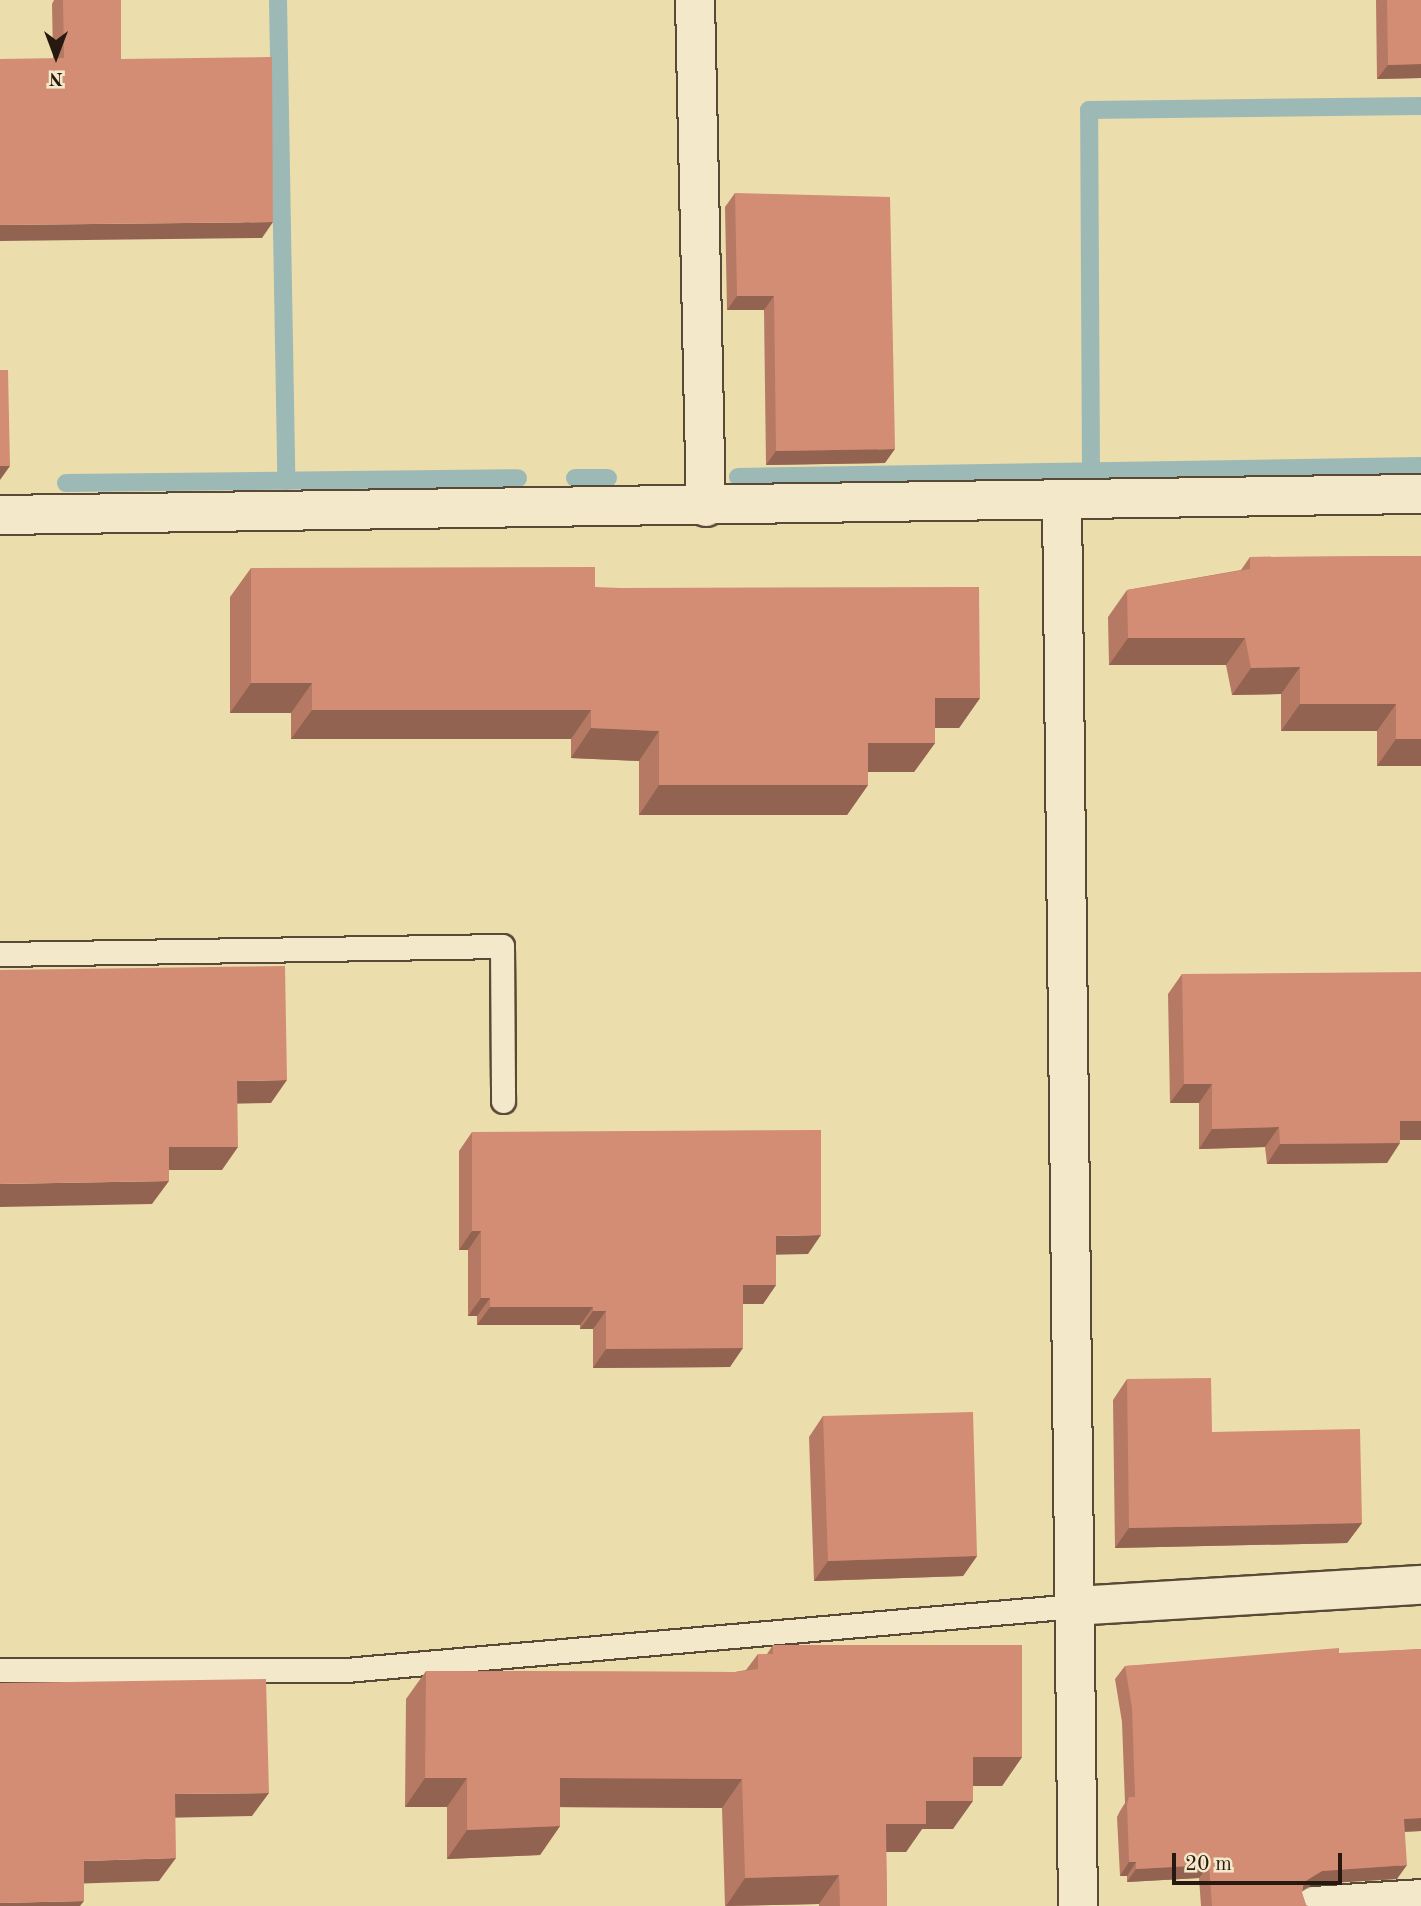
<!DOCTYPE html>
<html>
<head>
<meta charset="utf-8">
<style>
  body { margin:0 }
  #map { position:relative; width:1421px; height:1906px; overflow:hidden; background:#ecddad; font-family:"Old Standard TT",serif }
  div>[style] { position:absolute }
  .stream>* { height:18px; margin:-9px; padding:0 9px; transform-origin:9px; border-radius:9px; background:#9db9b5 }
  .roads { filter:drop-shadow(2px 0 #594a37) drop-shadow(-2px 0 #594a37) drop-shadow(0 2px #594a37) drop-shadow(0 -2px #594a37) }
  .lane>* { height:23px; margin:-11.5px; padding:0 11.5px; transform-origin:11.5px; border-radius:11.5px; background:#f3e9ca }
  .street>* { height:38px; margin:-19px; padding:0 19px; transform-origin:19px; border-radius:19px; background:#f3e9ca }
  .wall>* { inset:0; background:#b57964 }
  .shaded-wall>* { inset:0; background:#936351 }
  .building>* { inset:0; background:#d28d74 }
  span { translate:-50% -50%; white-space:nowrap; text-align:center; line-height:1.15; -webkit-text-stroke:5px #f3e9ca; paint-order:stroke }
  .north { position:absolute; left:21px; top:21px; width:70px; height:70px; -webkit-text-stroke:5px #f3e9ca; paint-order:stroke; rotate:180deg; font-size:19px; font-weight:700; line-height:28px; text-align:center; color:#281910 }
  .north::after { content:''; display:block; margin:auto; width:24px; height:32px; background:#281910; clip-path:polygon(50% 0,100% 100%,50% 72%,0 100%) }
  .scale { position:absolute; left:1172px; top:1853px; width:170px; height:32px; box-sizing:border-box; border:4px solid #281910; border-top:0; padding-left:9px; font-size:21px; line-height:24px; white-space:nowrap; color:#281910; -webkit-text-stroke:5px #f3e9ca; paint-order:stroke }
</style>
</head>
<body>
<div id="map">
  <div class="stream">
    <i style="left:278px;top:0;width:481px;rotate:89deg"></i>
    <i style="left:1091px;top:472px;width:362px;rotate:-90.3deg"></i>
    <i style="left:1089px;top:110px;width:331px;rotate:-0.7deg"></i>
    <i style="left:738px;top:477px;width:683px;rotate:-0.92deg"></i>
    <i style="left:575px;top:478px;width:33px"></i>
    <i style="left:66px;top:483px;width:452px;rotate:-0.6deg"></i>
  </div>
  <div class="roads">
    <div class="lane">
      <i style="left:0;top:954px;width:502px;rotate:-0.91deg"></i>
      <i style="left:502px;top:946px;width:155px;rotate:89.6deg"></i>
      <i style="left:0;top:1670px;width:346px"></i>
      <i style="left:346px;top:1670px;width:732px;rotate:-5.02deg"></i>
    </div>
    <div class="street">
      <i style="left:695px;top:0;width:507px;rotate:88.76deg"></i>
      <i style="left:1062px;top:501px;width:1405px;rotate:89.35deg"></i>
      <i style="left:0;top:515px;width:1421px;rotate:-0.85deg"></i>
      <i style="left:1075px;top:1606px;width:347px;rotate:-3.5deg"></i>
      <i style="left:1314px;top:1906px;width:107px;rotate:-3.7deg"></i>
    </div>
  </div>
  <div class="wall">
    <i style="clip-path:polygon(54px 0,121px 0,121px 59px,262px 238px,53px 58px,52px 4px)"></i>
    <i style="clip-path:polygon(1376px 0,1421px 0,1421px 78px,1377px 79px)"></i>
    <i style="clip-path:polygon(735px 193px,885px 463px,766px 465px,764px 310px,727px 310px,725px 207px)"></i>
    <i style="clip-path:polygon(1421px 556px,1421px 766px,1377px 766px,1377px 731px,1281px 731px,1281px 694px,1232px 695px,1226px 665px,1109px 665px,1108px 617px,1127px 590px,1241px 570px,1250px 557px)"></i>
    <i style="clip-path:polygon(251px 568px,595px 587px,980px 698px,959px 728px,935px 728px,935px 743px,914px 772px,868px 772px,868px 785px,847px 815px,639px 815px,639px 761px,571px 758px,571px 739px,291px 739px,291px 713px,230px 713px,230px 597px)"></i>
    <i style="clip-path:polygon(1182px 974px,1421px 1140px,1400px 1140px,1387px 1163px,1267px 1164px,1265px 1147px,1199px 1149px,1199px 1103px,1170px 1103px,1168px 994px)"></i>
    <i style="clip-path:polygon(472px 1132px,808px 1254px,776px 1254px,776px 1285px,763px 1304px,743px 1304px,730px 1367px,593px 1368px,593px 1329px,580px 1329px,580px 1325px,477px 1325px,477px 1316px,468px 1316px,468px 1250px,459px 1250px,459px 1151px)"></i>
    <i style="clip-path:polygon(1127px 1379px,1212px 1432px,1362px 1523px,1347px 1543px,1115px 1548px,1113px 1400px)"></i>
    <i style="clip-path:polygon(823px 1416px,977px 1556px,963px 1576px,814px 1581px,809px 1437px)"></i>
    <i style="clip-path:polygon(773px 1645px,1022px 1757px,1002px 1786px,973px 1786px,953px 1829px,922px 1829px,906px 1852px,886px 1852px,887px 1906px,819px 1906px,819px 1904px,725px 1906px,722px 1808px,560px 1807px,560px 1826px,540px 1855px,447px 1859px,447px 1807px,405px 1807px,406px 1699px,426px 1671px,735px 1672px,746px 1670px,758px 1654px,767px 1654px)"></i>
    <i style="clip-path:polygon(1421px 1649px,1421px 1831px,1405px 1832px,1397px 1879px,1312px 1884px,1302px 1891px,1302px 1893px,1306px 1905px,1308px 1906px,1201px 1906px,1199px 1878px,1127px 1882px,1127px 1876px,1120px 1876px,1117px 1817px,1120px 1811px,1125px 1803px,1122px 1722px,1115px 1679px,1125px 1666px)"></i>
  </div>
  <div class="shaded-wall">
    <i style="clip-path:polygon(1421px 64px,1421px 78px,1377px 79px,1388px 65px)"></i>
    <i style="clip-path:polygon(273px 222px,262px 238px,0 241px,0 225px)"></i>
    <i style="clip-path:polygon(737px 296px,774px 296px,764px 310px,727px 310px)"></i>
    <i style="clip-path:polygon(895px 449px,885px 463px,766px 465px,776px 451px)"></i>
    <i style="clip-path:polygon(0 466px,10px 466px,0 480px)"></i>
    <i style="clip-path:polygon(1128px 638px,1245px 638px,1226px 665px,1109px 665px)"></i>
    <i style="clip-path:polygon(1300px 667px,1281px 694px,1232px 695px,1251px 668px)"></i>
    <i style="clip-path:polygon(251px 683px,312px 683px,291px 713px,230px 713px)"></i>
    <i style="clip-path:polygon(935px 698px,980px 698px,959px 728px,914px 728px)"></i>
    <i style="clip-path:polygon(1300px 704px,1396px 704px,1377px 731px,1281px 731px)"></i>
    <i style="clip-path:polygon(312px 710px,591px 710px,571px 739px,291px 739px)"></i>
    <i style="clip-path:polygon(591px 728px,659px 731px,639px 761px,571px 758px)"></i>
    <i style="clip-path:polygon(1396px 739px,1421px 739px,1421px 766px,1377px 766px)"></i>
    <i style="clip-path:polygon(868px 743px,935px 743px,914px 772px,847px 772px)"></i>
    <i style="clip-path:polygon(659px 785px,868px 785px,847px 815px,639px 815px)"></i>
    <i style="clip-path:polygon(287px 1080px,271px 1103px,221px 1104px,237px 1081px)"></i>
    <i style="clip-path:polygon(1184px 1084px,1212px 1084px,1199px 1103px,1170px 1103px)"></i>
    <i style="clip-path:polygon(1400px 1121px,1421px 1121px,1421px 1140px,1387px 1140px)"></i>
    <i style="clip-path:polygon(1279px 1127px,1265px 1147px,1199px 1149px,1212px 1129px)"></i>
    <i style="clip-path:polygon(1400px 1143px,1387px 1163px,1267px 1164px,1280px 1144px)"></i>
    <i style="clip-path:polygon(169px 1147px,238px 1147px,222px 1170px,152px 1170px)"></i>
    <i style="clip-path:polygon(169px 1181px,152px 1204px,0 1207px,0 1184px)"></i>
    <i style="clip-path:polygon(472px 1231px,481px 1231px,468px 1250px,459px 1250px)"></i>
    <i style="clip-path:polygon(821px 1235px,808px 1254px,763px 1255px,776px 1236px)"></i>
    <i style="clip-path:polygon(743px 1285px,776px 1285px,763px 1304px,730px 1304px)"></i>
    <i style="clip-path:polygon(481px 1298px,490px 1298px,477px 1316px,468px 1316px)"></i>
    <i style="clip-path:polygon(490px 1307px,593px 1307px,580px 1325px,477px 1325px)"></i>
    <i style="clip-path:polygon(593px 1311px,606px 1311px,593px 1329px,580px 1329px)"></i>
    <i style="clip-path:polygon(743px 1348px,730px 1367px,593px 1368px,606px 1349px)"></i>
    <i style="clip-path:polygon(1362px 1523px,1347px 1543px,1115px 1548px,1129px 1528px)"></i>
    <i style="clip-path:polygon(977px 1556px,963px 1576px,814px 1581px,828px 1561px)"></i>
    <i style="clip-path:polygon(973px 1757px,1022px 1757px,1002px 1786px,953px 1786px)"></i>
    <i style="clip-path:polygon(425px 1778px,467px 1778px,447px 1807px,405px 1807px)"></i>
    <i style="clip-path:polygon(560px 1778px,742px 1779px,722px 1808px,540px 1807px)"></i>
    <i style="clip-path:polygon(269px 1793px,252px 1816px,158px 1818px,175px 1794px)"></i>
    <i style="clip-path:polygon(926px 1801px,973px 1801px,953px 1829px,922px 1829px,906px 1852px,866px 1852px,886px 1824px)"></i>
    <i style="clip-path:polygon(1421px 1818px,1421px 1831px,1394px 1832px,1404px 1819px)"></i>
    <i style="clip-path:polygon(560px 1826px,540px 1855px,447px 1859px,467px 1830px)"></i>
    <i style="clip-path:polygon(176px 1858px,159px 1881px,67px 1884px,84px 1861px)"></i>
    <i style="clip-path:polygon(1129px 1862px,1136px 1862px,1127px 1876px,1120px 1876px)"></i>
    <i style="clip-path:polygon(1209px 1865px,1199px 1878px,1127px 1882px,1136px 1869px)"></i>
    <i style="clip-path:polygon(1407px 1865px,1397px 1879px,1312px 1884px,1295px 1896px,1304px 1882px,1322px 1871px)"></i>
    <i style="clip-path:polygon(839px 1875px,819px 1904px,726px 1906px,745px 1878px)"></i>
    <i style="clip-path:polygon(84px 1901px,80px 1906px,0 1906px,0 1903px)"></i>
  </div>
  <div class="building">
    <i style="clip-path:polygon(63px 0,121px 0,121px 59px,272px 57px,273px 222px,0 225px,0 59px,64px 58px)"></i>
    <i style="clip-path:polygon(1387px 0,1421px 0,1421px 64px,1388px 65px)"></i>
    <i style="clip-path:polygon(735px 193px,890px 197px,895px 449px,776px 451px,774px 296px,737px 296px)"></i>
    <i style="clip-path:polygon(0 370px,8px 370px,10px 466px,0 466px)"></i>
    <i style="clip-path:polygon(1421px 556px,1421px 739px,1396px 739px,1396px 704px,1300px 704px,1300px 667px,1251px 668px,1245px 638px,1128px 638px,1127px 590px,1250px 569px,1250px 557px)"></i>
    <i style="clip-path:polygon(595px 567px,595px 587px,620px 588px,979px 587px,980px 698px,935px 698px,935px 743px,868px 743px,868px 785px,659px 785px,659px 731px,591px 728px,591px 710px,312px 710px,312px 683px,251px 683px,251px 568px)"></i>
    <i style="clip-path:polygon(285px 966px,287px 1080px,237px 1081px,238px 1147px,169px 1147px,169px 1181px,0 1184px,0 970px)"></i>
    <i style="clip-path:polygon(1421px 972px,1421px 1121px,1400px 1121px,1400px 1143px,1280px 1144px,1279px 1127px,1212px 1129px,1212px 1084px,1184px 1084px,1182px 974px)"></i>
    <i style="clip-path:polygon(821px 1130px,821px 1235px,776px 1236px,776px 1285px,743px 1285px,743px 1348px,606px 1349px,606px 1311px,593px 1311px,593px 1307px,490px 1307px,490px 1298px,481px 1298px,481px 1231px,472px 1231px,472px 1132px)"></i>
    <i style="clip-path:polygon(1211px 1378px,1212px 1432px,1360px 1429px,1362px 1523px,1129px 1528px,1127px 1379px)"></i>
    <i style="clip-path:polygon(973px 1412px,977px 1556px,828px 1561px,823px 1416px)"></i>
    <i style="clip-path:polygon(773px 1645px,1022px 1645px,1022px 1757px,973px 1757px,973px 1801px,926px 1801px,926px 1824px,886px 1824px,887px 1906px,840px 1906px,839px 1875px,745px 1878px,742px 1779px,560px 1778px,560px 1826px,467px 1830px,467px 1778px,425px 1778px,426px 1671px,735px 1672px,758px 1669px,758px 1654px,773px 1654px)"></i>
    <i style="clip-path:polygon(1339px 1648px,1339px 1653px,1421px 1649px,1421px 1818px,1404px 1819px,1407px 1865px,1322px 1871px,1304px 1882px,1302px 1893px,1306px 1905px,1308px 1906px,1212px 1906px,1209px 1865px,1136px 1869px,1136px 1862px,1129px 1862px,1127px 1804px,1129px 1797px,1135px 1797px,1132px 1708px,1125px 1666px)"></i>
    <i style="clip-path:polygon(266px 1679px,269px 1793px,175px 1794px,176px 1858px,84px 1861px,84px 1901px,0 1903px,0 1683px)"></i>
  </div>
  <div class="north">N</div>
  <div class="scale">20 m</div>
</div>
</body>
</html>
